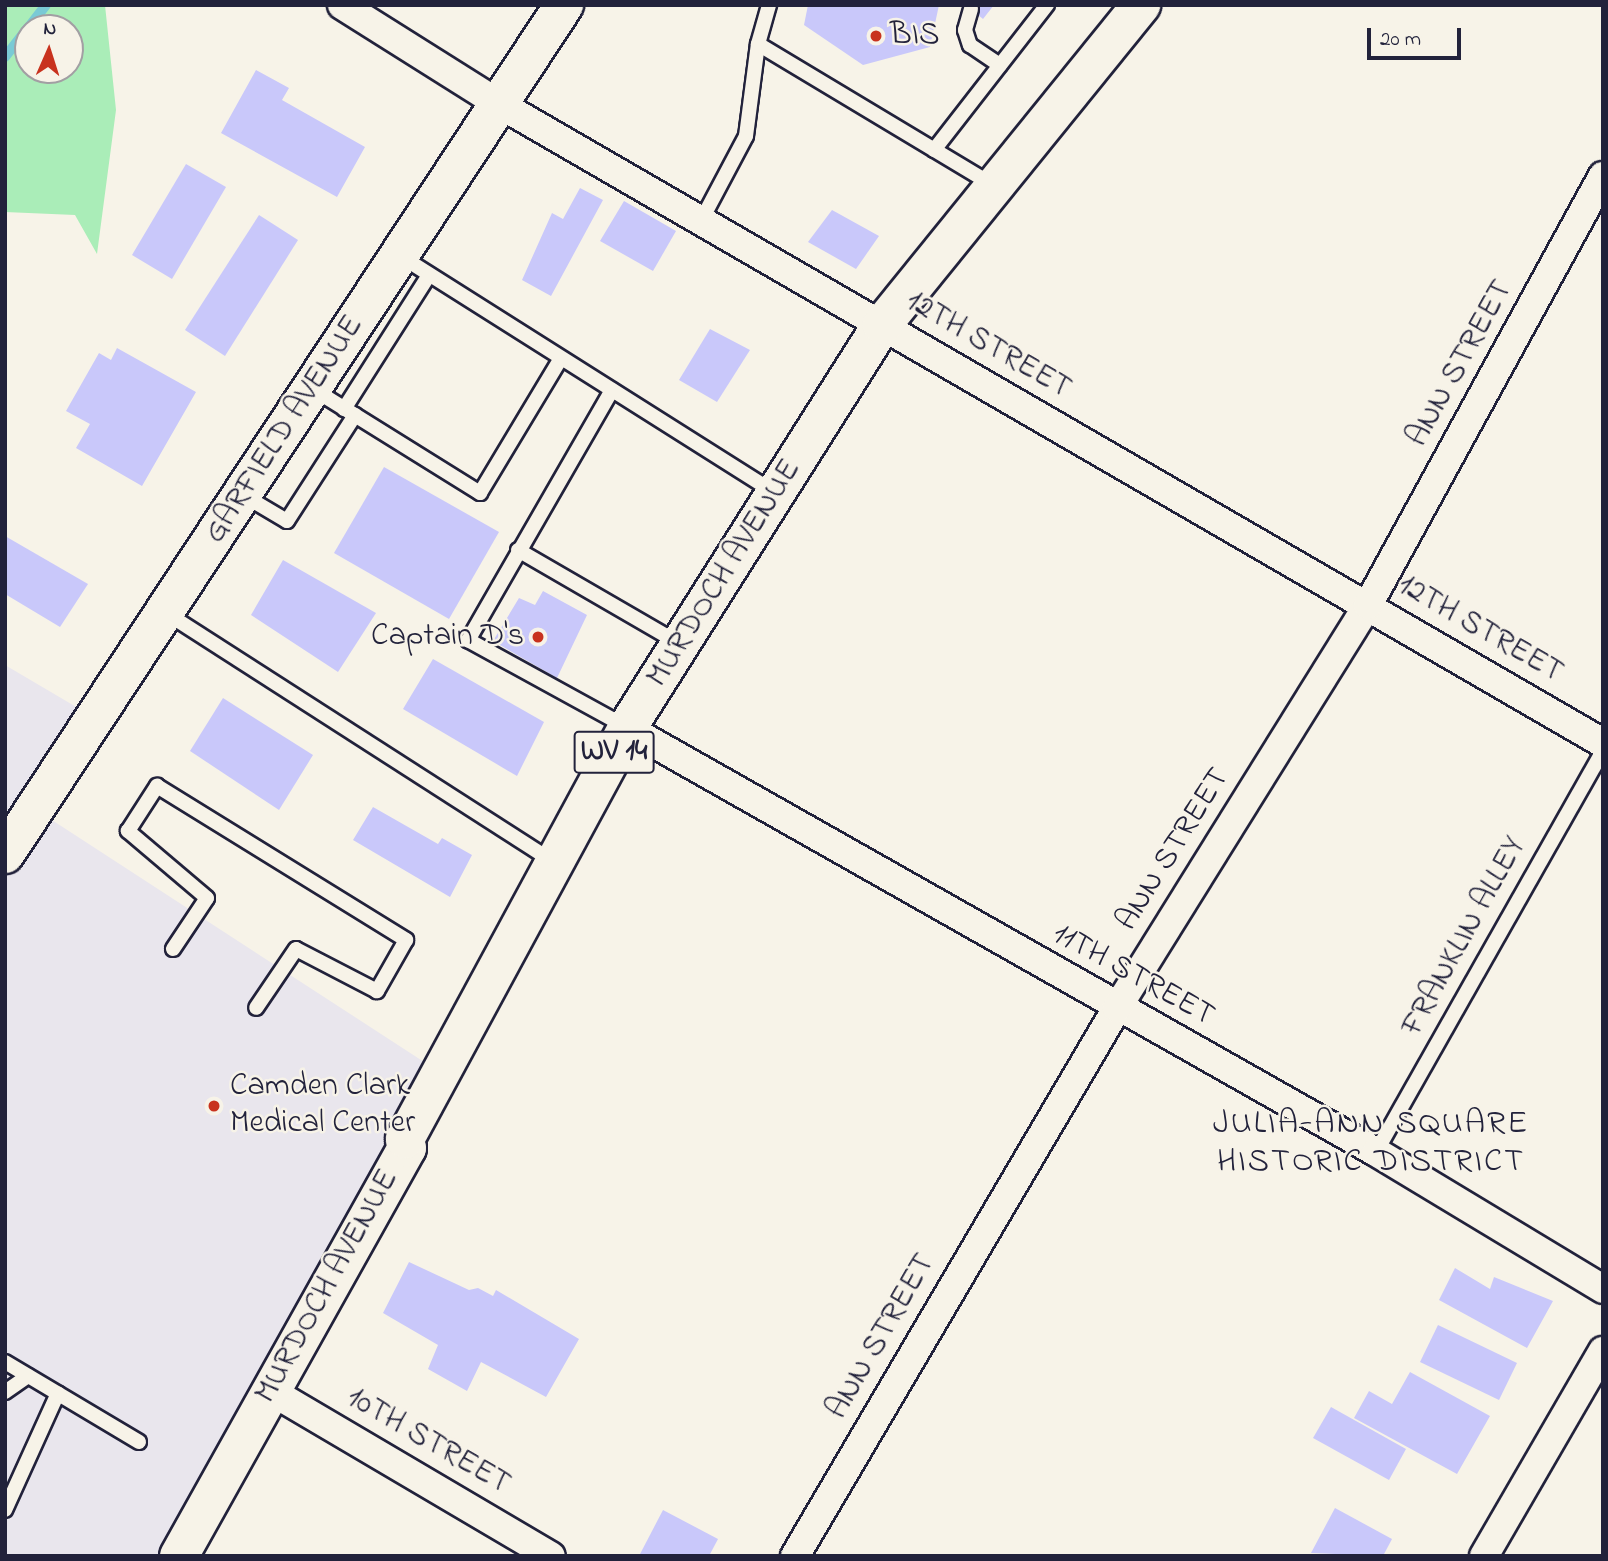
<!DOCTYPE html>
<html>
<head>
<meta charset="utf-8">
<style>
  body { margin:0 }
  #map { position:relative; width:1608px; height:1561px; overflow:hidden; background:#f7f3e8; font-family:"Indie Flower",sans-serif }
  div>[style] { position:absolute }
  .built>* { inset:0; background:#e9e6ed }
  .green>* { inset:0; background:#aaedb8 }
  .stream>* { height:10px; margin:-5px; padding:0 5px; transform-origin:5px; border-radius:5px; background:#7acad5 }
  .building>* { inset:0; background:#c9c8fa }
  .roads { filter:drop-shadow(2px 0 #22223b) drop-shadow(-2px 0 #22223b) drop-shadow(0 2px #22223b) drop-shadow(0 -2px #22223b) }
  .lane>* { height:14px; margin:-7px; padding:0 7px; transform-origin:7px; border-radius:7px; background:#f7f3e8 }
  .street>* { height:28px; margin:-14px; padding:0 14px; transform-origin:14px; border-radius:14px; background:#f7f3e8 }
  .primary>* { height:38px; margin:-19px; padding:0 19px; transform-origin:19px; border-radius:19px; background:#f7f3e8 }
  .dots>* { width:19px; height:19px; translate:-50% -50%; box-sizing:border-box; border:4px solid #f7f3e8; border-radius:50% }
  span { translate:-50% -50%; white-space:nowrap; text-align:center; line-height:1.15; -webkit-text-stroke:5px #f7f3e8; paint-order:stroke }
  .shield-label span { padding:2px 5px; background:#f7f3e8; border:2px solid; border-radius:5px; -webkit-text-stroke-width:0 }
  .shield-label { font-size:30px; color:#22223b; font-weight:700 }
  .poi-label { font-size:32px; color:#22223b }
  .left { translate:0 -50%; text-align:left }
  .right { translate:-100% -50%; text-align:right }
  .street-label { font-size:32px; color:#22223b }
  .neighbourhood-label { font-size:33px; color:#22223b; letter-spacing:2px }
  .frame { position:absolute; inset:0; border:7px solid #22223b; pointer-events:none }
  .north { position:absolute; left:14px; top:14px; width:70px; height:70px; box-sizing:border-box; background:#f7f3e8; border:2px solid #a29fa3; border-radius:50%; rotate:3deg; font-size:19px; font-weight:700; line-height:28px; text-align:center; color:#22223b }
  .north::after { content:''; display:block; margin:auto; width:24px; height:32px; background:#c8321e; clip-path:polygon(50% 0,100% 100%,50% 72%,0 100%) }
  .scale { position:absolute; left:1367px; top:28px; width:94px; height:32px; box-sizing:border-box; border:4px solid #22223b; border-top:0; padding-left:9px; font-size:21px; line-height:24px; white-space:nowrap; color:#22223b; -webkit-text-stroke:5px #f7f3e8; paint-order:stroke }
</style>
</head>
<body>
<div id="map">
  <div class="built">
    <i style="clip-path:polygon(5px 665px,95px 718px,35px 809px,441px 1073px,179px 1556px,5px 1556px)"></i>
  </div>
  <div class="green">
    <i style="clip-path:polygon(evenodd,5px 5px,105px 5px,116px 110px,97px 254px,75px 215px,5px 212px,5px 5px,28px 28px,70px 28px,70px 70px,28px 70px,28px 28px)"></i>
  </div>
  <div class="stream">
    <i style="left:28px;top:28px;width:29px;rotate:-52deg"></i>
    <i style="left:5px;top:57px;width:37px;rotate:-52deg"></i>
  </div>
  <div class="building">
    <i style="clip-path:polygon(808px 5px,939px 5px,930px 47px,863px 65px,804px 25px)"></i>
    <i style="clip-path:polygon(966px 5px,994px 5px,983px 19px)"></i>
    <i style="clip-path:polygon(256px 70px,289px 88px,282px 100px,365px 147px,337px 197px,221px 133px)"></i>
    <i style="clip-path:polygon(186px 164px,226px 187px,172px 279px,132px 255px)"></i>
    <i style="clip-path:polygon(580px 188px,603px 200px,551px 296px,522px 280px,552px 213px,563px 219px)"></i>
    <i style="clip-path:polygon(624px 201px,676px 231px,653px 271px,600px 241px)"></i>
    <i style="clip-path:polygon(832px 210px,879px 236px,856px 269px,808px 242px)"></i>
    <i style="clip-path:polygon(259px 215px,298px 240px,225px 356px,185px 330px)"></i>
    <i style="clip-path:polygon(710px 329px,750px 350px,717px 402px,679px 380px)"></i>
    <i style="clip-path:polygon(117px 348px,196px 392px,142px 486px,76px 448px,90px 424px,66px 411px,99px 353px,111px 360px)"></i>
    <i style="clip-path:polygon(384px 467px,499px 532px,449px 619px,334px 553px)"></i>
    <i style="clip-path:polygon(5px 536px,88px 584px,60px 627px,5px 594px)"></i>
    <i style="clip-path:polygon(283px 560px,376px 613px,338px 672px,251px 615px)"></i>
    <i style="clip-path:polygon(543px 591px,587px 615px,557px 678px,493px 641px,519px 598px,535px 605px)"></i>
    <i style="clip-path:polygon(433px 659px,544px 722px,517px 776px,403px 709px)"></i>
    <i style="clip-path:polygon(223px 698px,313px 755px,279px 810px,190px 751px)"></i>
    <i style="clip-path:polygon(373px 807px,438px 844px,442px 838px,472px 855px,450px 897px,353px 840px)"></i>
    <i style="clip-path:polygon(409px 1262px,469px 1290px,478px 1288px,493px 1296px,496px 1290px,579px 1339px,546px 1397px,481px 1362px,467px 1391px,428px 1369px,438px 1345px,383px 1313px)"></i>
    <i style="clip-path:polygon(1455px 1268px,1490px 1289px,1494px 1277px,1553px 1301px,1527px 1348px,1439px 1300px)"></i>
    <i style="clip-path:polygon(1438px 1325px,1517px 1363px,1499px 1400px,1420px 1362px)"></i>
    <i style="clip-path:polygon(1410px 1372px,1490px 1416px,1457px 1474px,1354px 1418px,1369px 1391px,1392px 1404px)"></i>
    <i style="clip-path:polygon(1331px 1407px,1406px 1449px,1389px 1480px,1313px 1438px)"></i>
    <i style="clip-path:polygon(1335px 1508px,1392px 1539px,1383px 1556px,1311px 1553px)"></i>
    <i style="clip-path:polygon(663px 1510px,718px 1539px,709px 1556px,639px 1556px)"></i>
  </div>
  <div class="roads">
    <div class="lane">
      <i style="left:971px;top:9px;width:22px;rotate:106deg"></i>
      <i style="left:965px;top:30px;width:16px;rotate:72deg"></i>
      <i style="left:970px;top:45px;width:36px;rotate:34deg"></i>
      <i style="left:758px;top:44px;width:41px;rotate:-74.2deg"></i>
      <i style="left:934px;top:150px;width:184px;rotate:-52.1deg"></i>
      <i style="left:701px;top:221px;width:96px;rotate:-62.1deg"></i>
      <i style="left:746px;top:136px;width:93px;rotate:-82.6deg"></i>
      <i style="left:758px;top:44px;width:274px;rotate:31deg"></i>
      <i style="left:402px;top:257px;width:441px;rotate:32.3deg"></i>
      <i style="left:313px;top:389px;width:197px;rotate:31.9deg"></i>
      <i style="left:480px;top:493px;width:157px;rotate:-59deg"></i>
      <i style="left:612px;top:390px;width:289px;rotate:119.9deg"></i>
      <i style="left:468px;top:640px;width:180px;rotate:28.8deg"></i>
      <i style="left:344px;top:409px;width:159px;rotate:-57.6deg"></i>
      <i style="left:243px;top:495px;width:51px;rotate:30.6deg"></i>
      <i style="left:287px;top:521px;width:126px;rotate:-57.3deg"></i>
      <i style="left:518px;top:550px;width:187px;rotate:30.1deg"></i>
      <i style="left:166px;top:613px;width:460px;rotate:32.7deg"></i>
      <i style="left:173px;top:949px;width:61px;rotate:-56.3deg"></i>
      <i style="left:207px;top:898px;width:104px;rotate:-139.7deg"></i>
      <i style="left:128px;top:831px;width:54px;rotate:-57.2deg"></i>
      <i style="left:157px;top:786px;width:293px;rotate:31.7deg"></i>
      <i style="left:406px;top:940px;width:59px;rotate:119.6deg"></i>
      <i style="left:377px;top:991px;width:91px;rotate:-152.6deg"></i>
      <i style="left:296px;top:949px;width:71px;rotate:124.1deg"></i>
      <i style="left:1376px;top:1152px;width:462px;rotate:-60.5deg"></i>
      <i style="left:5px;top:1362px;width:156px;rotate:30.8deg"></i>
      <i style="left:5px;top:1392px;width:28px;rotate:-35deg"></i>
      <i style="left:5px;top:1510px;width:128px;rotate:-65.6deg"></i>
    </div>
    <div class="street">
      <i style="left:342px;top:5px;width:188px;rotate:32.2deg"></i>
      <i style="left:501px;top:105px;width:1273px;rotate:30.07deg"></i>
      <i style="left:627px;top:728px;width:861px;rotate:29.51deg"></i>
      <i style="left:1376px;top:1152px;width:265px;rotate:31.1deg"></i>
      <i style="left:269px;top:1390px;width:327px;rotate:30.5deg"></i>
      <i style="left:795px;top:1556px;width:636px;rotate:-59.56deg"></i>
      <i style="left:1117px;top:1008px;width:475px;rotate:-58.1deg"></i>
      <i style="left:1368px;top:605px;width:489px;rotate:-61.3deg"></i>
      <i style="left:1484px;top:1556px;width:237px;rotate:-59.9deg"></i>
    </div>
    <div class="primary">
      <i style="left:5px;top:854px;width:1017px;rotate:-56.64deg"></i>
      <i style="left:179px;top:1556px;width:467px;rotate:-60.8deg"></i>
      <i style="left:407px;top:1148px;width:9px;rotate:-103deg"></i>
      <i style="left:405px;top:1139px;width:467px;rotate:-61.6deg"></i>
      <i style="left:627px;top:728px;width:477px;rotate:-57.7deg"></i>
      <i style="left:882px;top:325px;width:412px;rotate:-51deg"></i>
    </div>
  </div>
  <div class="dots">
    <i style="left:876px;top:36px;background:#c8321e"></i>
    <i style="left:538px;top:637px;background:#c8321e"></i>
    <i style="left:214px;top:1106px;background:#c8321e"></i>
  </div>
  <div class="shield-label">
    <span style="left:614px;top:752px">WV 14</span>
  </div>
  <div class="poi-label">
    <span class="left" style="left:890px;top:36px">BIS</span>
    <span class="right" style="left:524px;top:637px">Captain D's</span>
    <span class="left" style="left:230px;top:1106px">Camden Clark<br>Medical Center</span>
  </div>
  <div class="street-label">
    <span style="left:988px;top:346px;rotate:30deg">12TH STREET</span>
    <span style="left:1461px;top:364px;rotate:-61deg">ANN STREET</span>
    <span style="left:285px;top:430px;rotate:-57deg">GARFIELD AVENUE</span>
    <span style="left:725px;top:574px;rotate:-58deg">MURDOCH AVENUE</span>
    <span style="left:1480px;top:630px;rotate:30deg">12TH STREET</span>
    <span style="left:1174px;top:850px;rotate:-58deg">ANN STREET</span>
    <span style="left:1465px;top:937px;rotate:-61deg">FRANKLIN ALLEY</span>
    <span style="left:1133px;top:976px;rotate:29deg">11TH STREET</span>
    <span style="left:328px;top:1287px;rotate:-61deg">MURDOCH AVENUE</span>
    <span style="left:882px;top:1337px;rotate:-60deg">ANN STREET</span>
    <span style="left:428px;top:1442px;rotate:30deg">10TH STREET</span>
  </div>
  <div class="neighbourhood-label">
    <span style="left:1371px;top:1144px">JULIA-ANN SQUARE<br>HISTORIC DISTRICT</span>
  </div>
  <div class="frame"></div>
  <div class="north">N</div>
  <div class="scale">20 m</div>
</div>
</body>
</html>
